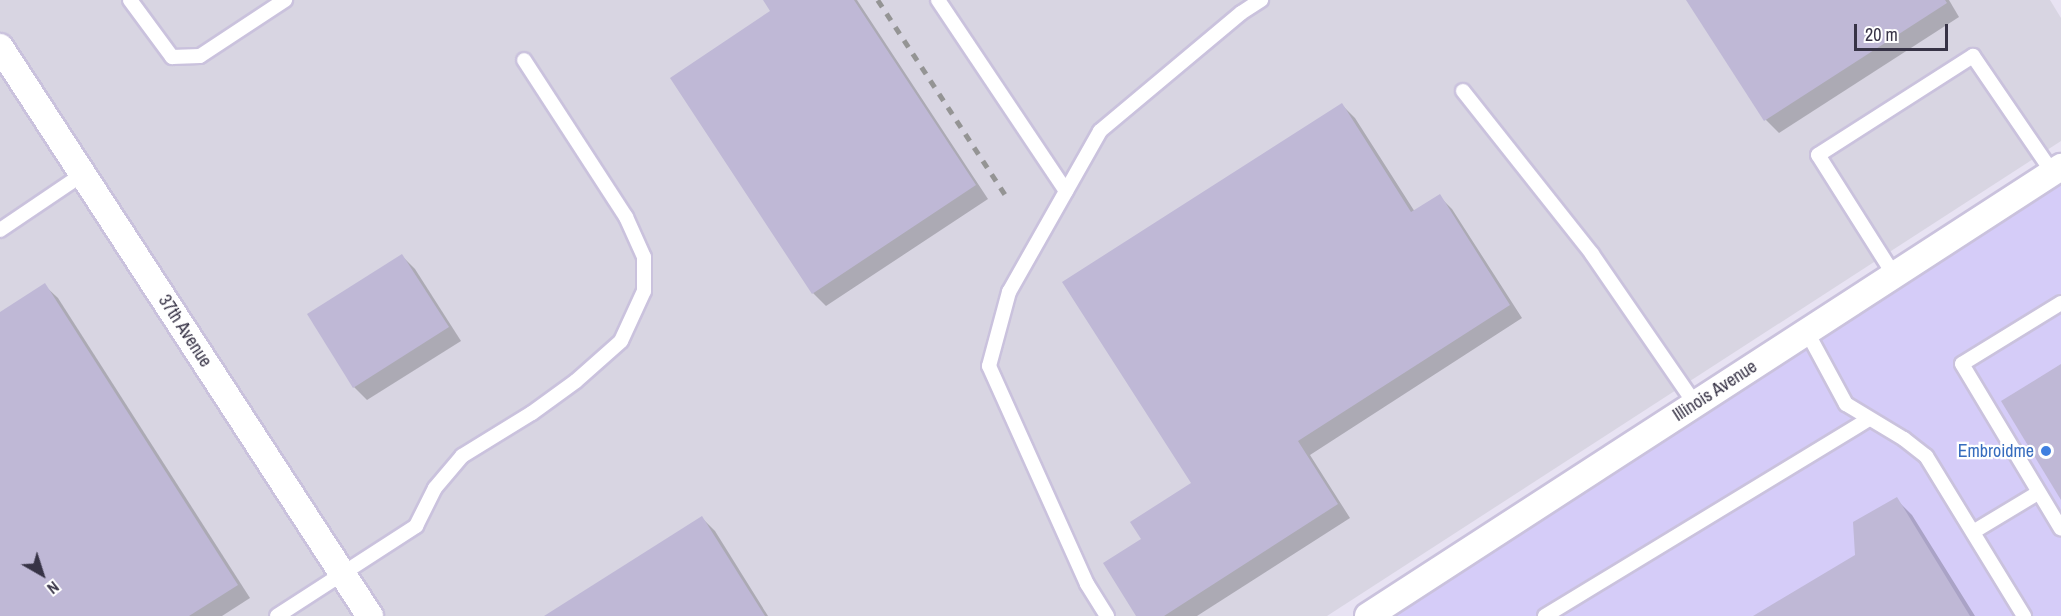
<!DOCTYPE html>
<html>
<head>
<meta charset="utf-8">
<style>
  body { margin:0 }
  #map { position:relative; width:2061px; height:616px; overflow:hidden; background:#e8e3f3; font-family:"Archivo Narrow",sans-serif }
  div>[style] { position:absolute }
  .commercial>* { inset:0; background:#d5ccf8 }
  .industrial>* { inset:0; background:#d8d5e2 }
  .shadow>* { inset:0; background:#0003 }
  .building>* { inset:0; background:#bfb8d6 }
  .roads { filter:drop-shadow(2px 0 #cac2dd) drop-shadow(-2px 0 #cac2dd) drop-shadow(0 2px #cac2dd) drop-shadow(0 -2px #cac2dd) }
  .service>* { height:14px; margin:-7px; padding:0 7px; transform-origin:7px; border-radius:7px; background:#fff }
  .minor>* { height:26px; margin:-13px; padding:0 13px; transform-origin:13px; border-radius:13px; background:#fff }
  .rail>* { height:4.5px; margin-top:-2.25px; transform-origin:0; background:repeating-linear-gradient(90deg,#949494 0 8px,transparent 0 16px) }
  .dots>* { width:16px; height:16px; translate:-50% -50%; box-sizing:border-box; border:3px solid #fff; border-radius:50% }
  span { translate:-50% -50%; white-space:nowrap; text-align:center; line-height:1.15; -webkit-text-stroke:4.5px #fff; paint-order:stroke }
  .street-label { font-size:18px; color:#373346 }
  .shop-label { font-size:18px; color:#366cbe }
  .right { translate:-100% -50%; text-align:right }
  .north { position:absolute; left:12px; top:544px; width:60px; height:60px; -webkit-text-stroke:4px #fff; paint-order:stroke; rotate:141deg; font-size:16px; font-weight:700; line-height:24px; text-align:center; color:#373346 }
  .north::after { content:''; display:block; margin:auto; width:21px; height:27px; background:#373346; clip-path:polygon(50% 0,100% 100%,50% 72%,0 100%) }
  .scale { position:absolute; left:1854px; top:24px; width:94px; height:27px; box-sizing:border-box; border:3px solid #373346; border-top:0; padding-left:8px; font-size:18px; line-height:21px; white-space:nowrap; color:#373346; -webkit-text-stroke:4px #fff; paint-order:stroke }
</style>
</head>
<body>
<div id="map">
  <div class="commercial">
    <i style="clip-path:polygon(2061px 184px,2061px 616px,1395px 616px)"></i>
  </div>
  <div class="industrial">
    <i style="clip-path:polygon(0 0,2050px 0,2061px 18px,2061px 141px,1327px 616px,0 616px)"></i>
  </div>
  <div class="shadow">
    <i style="clip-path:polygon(765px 0,857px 0,988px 199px,826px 306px,813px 293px,773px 12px)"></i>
    <i style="clip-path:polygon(1688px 0,1949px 0,1959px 17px,1779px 133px,1766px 120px)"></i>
    <i style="clip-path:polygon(1342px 105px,1355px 118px,1415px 212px,1439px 196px,1452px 209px,1522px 318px,1310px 455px,1350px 518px,1197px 616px,1138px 616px,1143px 540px,1193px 484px)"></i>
    <i style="clip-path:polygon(402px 256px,415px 269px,461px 341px,367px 400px,354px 387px)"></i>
    <i style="clip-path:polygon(44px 285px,58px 298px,250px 598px,222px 616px,0 616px,0 314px)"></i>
    <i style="clip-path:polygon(1896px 499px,1912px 515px,1975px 616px,1756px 616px,1857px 556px)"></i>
    <i style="clip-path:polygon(702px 518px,715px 531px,768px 616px,546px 616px)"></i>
  </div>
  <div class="building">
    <i style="clip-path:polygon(763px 0,854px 0,976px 185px,812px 294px,670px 78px,770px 11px)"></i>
    <i style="clip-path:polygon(1686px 0,1945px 0,1947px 3px,1764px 121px)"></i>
    <i style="clip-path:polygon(1342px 103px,1411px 212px,1440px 194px,1510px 305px,1298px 441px,1338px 504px,1164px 616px,1136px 616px,1103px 563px,1141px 539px,1130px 522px,1191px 483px,1062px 282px)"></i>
    <i style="clip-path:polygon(402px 254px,449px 327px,353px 388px,307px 314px)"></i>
    <i style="clip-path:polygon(45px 283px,238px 585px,189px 616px,0 616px,0 312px)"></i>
    <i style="clip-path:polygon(2061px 364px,2061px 500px,2001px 401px)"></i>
    <i style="clip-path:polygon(1897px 497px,1970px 616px,1753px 616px,1855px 555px,1853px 522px)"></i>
    <i style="clip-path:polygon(702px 516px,765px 616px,544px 616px)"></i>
  </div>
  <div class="roads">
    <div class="service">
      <i style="left:130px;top:0;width:71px;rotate:53.6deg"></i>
      <i style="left:172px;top:57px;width:28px;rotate:-2deg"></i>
      <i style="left:200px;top:56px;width:102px;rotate:-33.4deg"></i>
      <i style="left:938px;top:0;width:230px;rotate:56.2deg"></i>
      <i style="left:1463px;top:91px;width:208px;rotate:51.6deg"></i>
      <i style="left:1592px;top:254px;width:182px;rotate:55.5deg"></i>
      <i style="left:0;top:230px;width:100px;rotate:-34deg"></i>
      <i style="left:1894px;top:275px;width:142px;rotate:-122.3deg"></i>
      <i style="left:1818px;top:155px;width:184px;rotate:-32.6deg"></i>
      <i style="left:1973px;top:56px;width:140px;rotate:55.7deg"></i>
      <i style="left:2061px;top:303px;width:116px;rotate:148.4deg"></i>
      <i style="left:1962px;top:364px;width:192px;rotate:59deg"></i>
      <i style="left:1807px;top:332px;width:82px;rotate:61.6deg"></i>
      <i style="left:1846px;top:404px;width:68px;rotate:31.1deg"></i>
      <i style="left:1904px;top:439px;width:28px;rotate:38deg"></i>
      <i style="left:1926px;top:456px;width:188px;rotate:58.5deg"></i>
      <i style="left:1973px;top:532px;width:76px;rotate:-31deg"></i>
      <i style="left:277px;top:616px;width:166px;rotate:-32.9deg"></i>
      <i style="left:416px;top:526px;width:42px;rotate:-63.4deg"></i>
      <i style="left:435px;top:488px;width:42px;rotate:-49.8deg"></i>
      <i style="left:462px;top:456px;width:82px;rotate:-31.6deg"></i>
      <i style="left:532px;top:413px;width:54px;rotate:-36deg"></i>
      <i style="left:576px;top:381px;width:60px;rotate:-41.6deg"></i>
      <i style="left:621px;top:341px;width:55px;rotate:-65.3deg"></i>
      <i style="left:644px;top:291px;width:34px;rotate:-90deg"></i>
      <i style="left:644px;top:257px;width:44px;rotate:-114.2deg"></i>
      <i style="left:626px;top:217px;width:187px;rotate:-123deg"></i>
      <i style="left:1107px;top:616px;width:38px;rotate:-122deg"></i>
      <i style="left:1087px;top:584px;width:239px;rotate:-114.2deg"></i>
      <i style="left:989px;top:366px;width:77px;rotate:-74.9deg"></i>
      <i style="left:1009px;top:292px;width:185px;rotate:-60.5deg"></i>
      <i style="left:1100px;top:131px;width:184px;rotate:-39.9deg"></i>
      <i style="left:1241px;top:13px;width:24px;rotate:-33deg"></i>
      <i style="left:1545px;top:616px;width:379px;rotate:-31.3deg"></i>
    </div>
    <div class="minor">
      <i style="left:0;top:47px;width:679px;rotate:56.97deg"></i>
      <i style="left:1368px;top:616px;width:826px;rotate:-32.94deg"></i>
    </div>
  </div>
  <div class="rail">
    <i style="left:878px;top:0;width:238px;rotate:56.8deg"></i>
  </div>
  <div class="dots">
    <i style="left:2046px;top:451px;background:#3f7fe0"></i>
  </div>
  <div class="street-label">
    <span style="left:185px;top:331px;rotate:57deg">37th Avenue</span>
    <span style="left:1715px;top:391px;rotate:-33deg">Illinois Avenue</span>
  </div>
  <div class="shop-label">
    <span class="right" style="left:2034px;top:451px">Embroidme</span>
  </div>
  <div class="north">N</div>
  <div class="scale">20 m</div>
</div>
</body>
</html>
